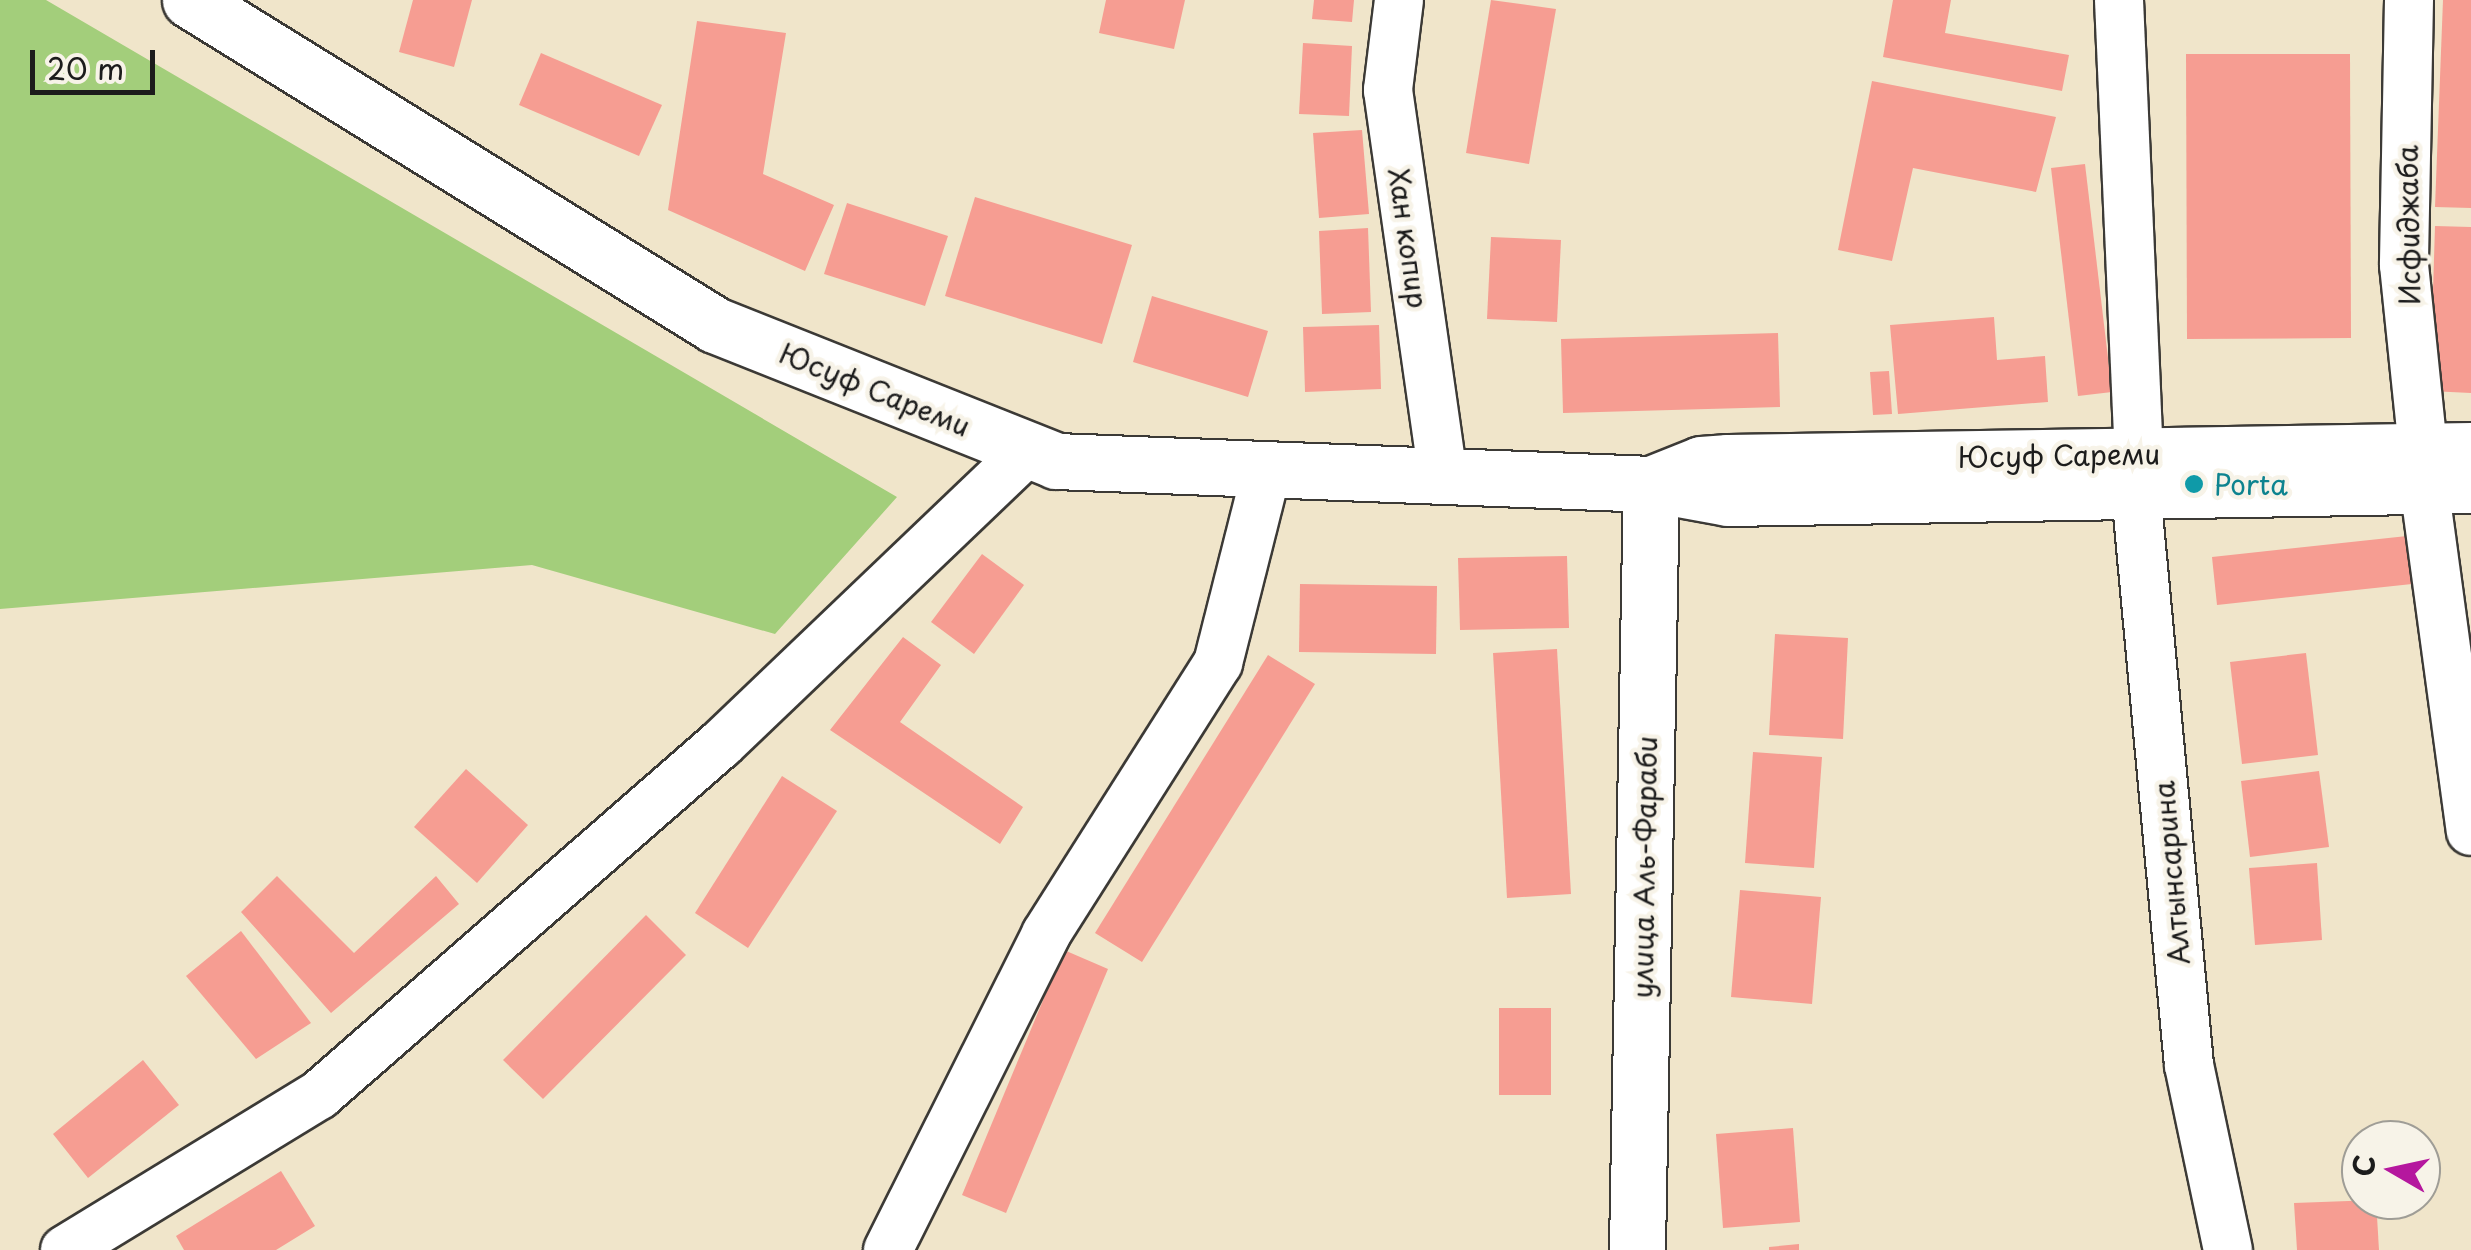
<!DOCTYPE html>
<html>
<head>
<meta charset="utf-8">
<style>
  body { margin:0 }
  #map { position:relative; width:2471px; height:1250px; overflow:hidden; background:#f0e5ca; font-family:"Playpen Sans",sans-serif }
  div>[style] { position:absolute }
  .green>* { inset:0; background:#a3ce7b }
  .building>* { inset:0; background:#f69d92 }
  .roads { filter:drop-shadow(2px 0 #3c3a36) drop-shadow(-2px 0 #3c3a36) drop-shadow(0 2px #3c3a36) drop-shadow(0 -2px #3c3a36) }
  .minor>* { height:48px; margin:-24px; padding:0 24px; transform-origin:24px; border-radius:24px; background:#fff }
  .secondary>* { height:55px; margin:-27.5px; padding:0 27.5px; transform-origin:27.5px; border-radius:27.5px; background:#fff }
  .dots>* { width:28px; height:28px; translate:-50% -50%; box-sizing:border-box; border:5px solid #f7f3e8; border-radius:50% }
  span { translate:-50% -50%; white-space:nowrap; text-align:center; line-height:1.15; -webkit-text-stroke:9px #f7f3e8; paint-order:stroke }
  .street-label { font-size:28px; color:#1c1c1c }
  .culture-label { font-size:28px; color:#0d838f }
  .left { translate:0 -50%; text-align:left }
  .north { position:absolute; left:2341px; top:1120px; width:100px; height:100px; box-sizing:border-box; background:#f7f3e8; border:2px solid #9f9d96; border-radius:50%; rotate:279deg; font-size:28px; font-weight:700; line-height:40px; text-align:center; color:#1c1c1c }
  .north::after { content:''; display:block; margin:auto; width:35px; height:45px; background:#b5179e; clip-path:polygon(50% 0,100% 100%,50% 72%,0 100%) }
  .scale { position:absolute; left:30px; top:50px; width:125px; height:45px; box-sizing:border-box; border:5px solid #1c1c1c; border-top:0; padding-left:12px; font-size:30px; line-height:35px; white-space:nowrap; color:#1c1c1c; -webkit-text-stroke:8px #f7f3e8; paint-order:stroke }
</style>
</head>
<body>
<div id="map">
  <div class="green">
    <i style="clip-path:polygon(0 0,46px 0,897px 497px,775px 634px,532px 565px,0 609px)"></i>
  </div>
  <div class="building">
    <i style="clip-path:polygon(413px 0,472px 0,454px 67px,399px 52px)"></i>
    <i style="clip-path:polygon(1106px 0,1185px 0,1174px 49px,1099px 33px)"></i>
    <i style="clip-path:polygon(1314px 0,1354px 0,1352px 22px,1312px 19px)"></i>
    <i style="clip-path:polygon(1491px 0,1556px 9px,1529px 164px,1466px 153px)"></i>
    <i style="clip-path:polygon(1893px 0,1951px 0,1945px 33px,2069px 55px,2062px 91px,1883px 57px)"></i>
    <i style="clip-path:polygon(2443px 0,2471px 0,2471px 208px,2435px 207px)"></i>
    <i style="clip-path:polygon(697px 21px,786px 33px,763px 174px,834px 205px,805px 271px,668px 210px)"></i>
    <i style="clip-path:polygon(1303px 43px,1352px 46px,1349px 116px,1299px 114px)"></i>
    <i style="clip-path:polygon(541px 53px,662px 105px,639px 156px,519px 105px)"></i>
    <i style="clip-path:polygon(2186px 54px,2350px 54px,2351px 338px,2187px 339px)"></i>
    <i style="clip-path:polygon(1872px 81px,2056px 117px,2036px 192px,1913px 168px,1892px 261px,1838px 250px)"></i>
    <i style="clip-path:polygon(1362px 130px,1369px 214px,1319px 218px,1313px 133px)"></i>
    <i style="clip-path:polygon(2085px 164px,2112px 392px,2078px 396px,2051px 168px)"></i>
    <i style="clip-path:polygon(975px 197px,1132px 245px,1102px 344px,945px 296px)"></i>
    <i style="clip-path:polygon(847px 203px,948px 236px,925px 306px,824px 274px)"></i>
    <i style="clip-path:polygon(2435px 226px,2471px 227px,2471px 393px,2430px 391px)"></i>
    <i style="clip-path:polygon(1368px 228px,1371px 312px,1322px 314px,1319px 231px)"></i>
    <i style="clip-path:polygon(1491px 237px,1561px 240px,1557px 322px,1487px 319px)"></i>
    <i style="clip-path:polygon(1152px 296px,1268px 331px,1248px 397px,1133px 362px)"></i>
    <i style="clip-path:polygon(1994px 317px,1997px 360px,2045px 356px,2048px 402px,1898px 414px,1890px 325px)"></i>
    <i style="clip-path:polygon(1379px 325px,1381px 389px,1305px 392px,1303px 327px)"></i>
    <i style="clip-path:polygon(1778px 333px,1780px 407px,1563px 413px,1561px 339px)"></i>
    <i style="clip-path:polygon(1889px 371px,1892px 414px,1873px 415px,1870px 372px)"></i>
    <i style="clip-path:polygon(2407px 536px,2412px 584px,2217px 605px,2212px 557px)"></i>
    <i style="clip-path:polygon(982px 554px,1024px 585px,974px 654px,931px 622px)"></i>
    <i style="clip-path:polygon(1567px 556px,1569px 628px,1460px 630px,1458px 558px)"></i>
    <i style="clip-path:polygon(1300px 584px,1437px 586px,1436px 654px,1299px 652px)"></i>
    <i style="clip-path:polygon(1775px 634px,1848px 638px,1843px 739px,1769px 735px)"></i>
    <i style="clip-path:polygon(903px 637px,941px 665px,900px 722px,1023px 807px,1000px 844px,830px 730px)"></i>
    <i style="clip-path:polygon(1557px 649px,1571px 894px,1507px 898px,1493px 653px)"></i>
    <i style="clip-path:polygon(2306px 653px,2318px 755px,2242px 764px,2230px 662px)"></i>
    <i style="clip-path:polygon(1268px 655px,1315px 684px,1142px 962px,1095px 933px)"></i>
    <i style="clip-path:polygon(1753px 752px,1822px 757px,1814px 868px,1745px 863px)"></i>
    <i style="clip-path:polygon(466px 769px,528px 825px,477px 883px,414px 827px)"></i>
    <i style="clip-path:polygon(2319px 771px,2329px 847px,2250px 857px,2241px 781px)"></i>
    <i style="clip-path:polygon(782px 776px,837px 811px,748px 948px,695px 913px)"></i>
    <i style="clip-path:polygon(2317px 863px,2322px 940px,2255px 945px,2249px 868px)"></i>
    <i style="clip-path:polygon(277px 876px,354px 953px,436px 876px,459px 904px,331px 1013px,241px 912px)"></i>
    <i style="clip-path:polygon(1740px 890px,1821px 897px,1812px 1004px,1731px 997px)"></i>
    <i style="clip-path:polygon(646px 915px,686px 955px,543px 1099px,503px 1060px)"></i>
    <i style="clip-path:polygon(241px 931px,311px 1023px,256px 1059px,186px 976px)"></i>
    <i style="clip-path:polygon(1064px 950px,1108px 969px,1006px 1213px,962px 1195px)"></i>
    <i style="clip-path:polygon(1499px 1008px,1551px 1008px,1551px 1095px,1499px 1095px)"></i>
    <i style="clip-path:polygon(143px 1060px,179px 1105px,88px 1178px,53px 1134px)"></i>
    <i style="clip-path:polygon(1793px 1128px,1800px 1222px,1723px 1228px,1716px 1134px)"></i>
    <i style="clip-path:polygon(281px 1171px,315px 1226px,276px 1250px,184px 1250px,176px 1236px)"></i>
    <i style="clip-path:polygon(2376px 1200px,2379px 1250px,2297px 1250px,2294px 1203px)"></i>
    <i style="clip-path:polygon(1799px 1244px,1799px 1250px,1769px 1250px,1769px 1247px)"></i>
  </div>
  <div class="roads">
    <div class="minor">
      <i style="left:1399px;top:0;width:91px;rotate:97deg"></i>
      <i style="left:1388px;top:90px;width:389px;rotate:81.9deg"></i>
      <i style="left:2119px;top:0;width:453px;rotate:87.5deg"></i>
      <i style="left:2409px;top:0;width:265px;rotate:91.1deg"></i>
      <i style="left:2404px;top:265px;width:186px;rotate:84.1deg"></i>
      <i style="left:2424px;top:485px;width:349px;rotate:82.3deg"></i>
      <i style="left:2136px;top:492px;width:575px;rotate:84.72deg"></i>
      <i style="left:2189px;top:1065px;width:189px;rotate:78.1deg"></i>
      <i style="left:65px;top:1250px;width:298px;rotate:-31.4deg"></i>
      <i style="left:319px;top:1095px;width:534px;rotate:-41.13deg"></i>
      <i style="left:721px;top:744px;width:426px;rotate:-43.7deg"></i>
      <i style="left:888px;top:1250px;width:353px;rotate:-63.4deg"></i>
      <i style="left:1046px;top:934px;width:321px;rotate:-57.6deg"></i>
      <i style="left:1218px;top:663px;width:200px;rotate:-75.8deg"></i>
    </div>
    <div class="secondary">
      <i style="left:190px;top:0;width:617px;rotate:31.76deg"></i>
      <i style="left:715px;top:325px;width:367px;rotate:21.7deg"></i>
      <i style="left:1056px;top:461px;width:595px;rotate:2.21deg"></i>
      <i style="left:1651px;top:484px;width:766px;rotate:91.05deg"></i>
      <i style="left:2471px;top:450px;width:743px;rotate:179.07deg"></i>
      <i style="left:1728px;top:462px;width:27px;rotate:176deg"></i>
      <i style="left:1701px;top:464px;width:54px;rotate:158.2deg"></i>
      <i style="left:1651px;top:484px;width:78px;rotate:10.3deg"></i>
      <i style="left:1728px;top:498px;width:743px;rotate:-1deg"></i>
    </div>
  </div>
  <div class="dots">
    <i style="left:2194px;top:484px;background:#0f9aa8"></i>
  </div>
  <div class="street-label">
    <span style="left:2408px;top:225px;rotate:-91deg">Исфиджаба</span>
    <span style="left:1409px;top:238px;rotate:82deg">Хан копир</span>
    <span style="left:875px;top:389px;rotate:22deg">Юсуф Сареми</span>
    <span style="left:2059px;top:455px;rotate:-1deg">Юсуф Сареми</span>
    <span style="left:1644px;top:867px;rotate:-89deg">улица Аль-Фараби</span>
    <span style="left:2171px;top:873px;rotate:-95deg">Алтынсарина</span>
  </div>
  <div class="culture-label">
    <span class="left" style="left:2214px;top:484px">Porta</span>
  </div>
  <div class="north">С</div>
  <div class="scale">20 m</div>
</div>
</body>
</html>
